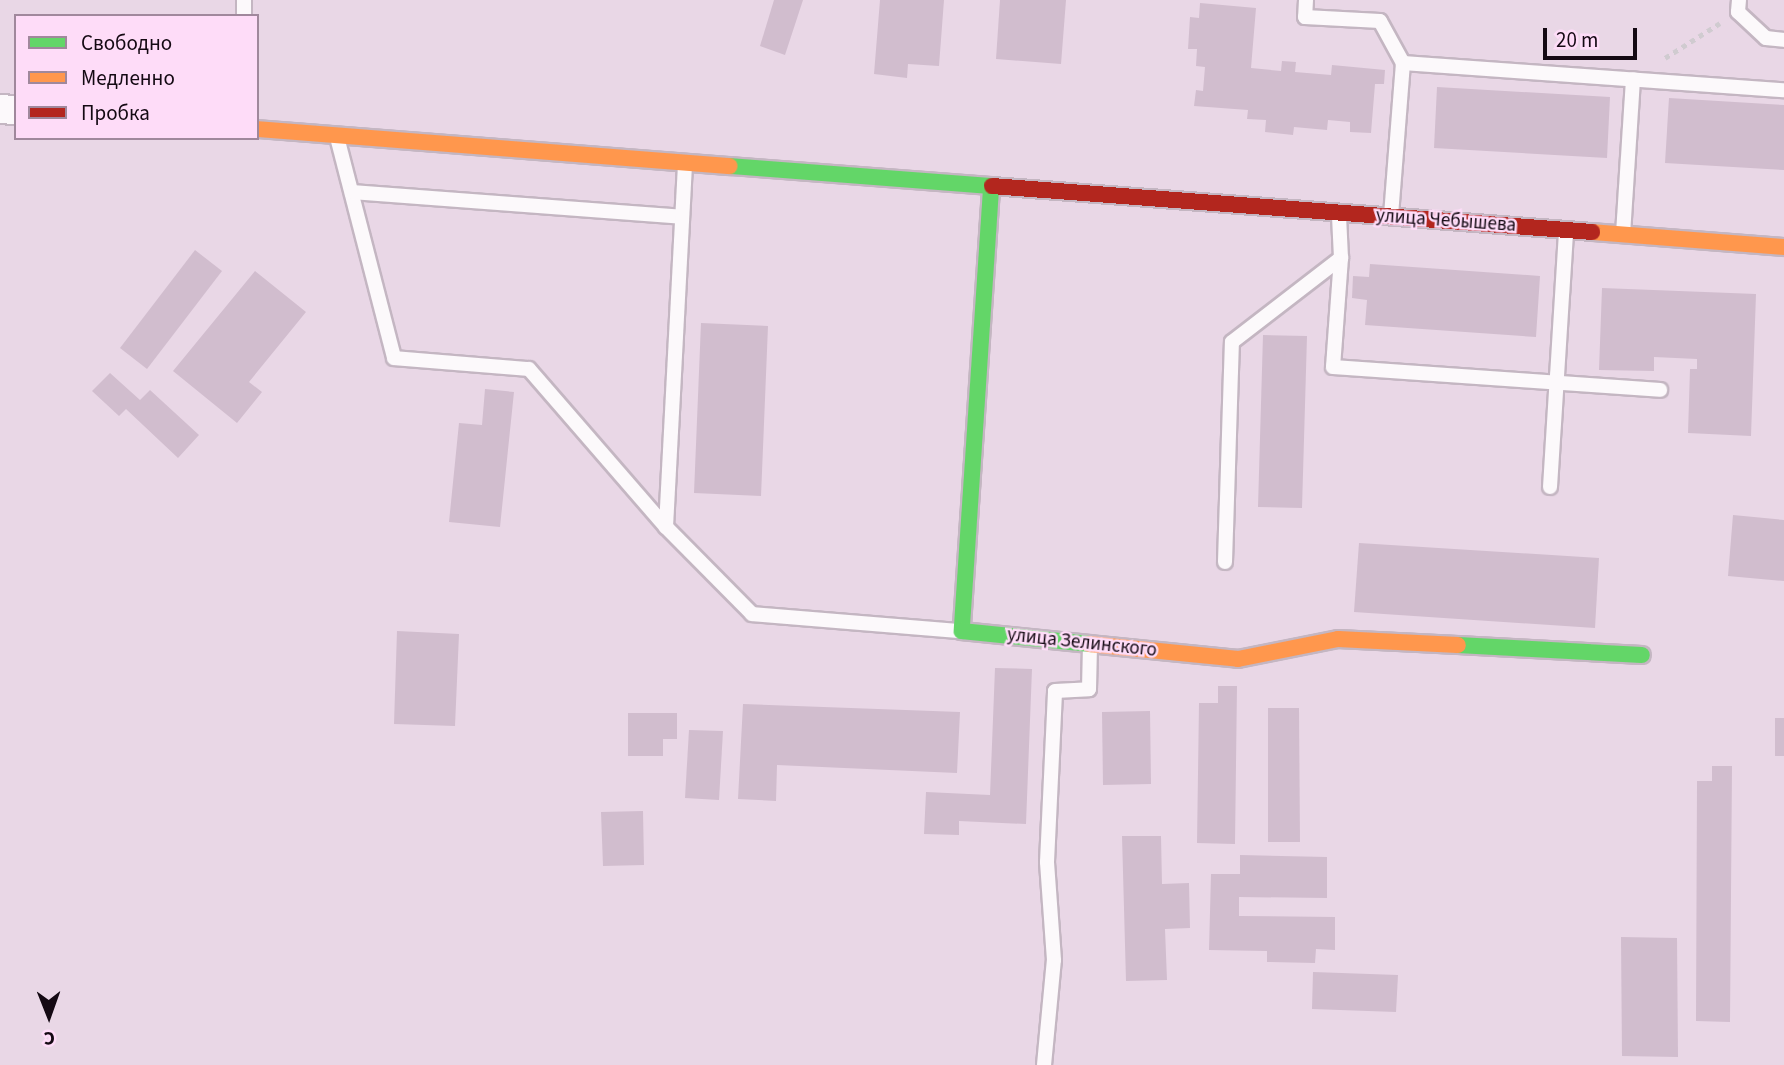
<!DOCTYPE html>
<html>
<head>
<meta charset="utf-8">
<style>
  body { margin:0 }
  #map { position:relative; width:1784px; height:1065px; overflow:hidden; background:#e9d7e6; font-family:"Source Sans 3",sans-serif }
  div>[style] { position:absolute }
  .building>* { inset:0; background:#d1bdce }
  .path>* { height:4.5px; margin-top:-2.25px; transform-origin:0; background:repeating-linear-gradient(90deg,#d0cbd0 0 5px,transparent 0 10px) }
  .roads { filter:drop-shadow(2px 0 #c4b6c2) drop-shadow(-2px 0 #c4b6c2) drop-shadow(0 2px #c4b6c2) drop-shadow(0 -2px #c4b6c2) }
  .lane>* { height:14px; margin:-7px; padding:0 7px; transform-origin:7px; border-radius:7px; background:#fcf9fb }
  .street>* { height:28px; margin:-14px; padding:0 14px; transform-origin:14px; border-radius:14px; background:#fcf9fb }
  .fast>* { height:16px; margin:-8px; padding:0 8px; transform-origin:8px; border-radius:8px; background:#63d668 }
  .slow>* { height:16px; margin:-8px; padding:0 8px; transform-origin:8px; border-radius:8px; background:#ff974d }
  .jam>* { height:16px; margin:-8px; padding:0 8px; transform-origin:8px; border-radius:8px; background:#b3261e }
  span { translate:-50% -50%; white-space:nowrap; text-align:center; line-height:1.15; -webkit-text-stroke:5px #fedcf8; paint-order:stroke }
  .street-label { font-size:19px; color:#140913 }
  .legend { position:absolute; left:14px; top:14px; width:245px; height:126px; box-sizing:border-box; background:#fedcf8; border:2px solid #a0889c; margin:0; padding:9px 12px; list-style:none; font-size:21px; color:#140913 }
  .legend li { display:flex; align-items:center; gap:14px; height:35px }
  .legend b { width:35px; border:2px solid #a0889c }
  .north { position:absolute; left:14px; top:981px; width:70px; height:70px; -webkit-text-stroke:5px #fedcf8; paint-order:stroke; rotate:179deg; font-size:19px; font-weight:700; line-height:28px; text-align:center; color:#140913 }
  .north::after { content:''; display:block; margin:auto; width:24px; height:32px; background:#140913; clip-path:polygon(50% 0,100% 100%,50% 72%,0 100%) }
  .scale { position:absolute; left:1543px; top:28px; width:94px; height:32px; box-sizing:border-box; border:4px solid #140913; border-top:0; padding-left:9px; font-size:21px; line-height:24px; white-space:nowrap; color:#140913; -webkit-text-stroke:5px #fedcf8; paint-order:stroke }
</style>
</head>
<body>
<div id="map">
  <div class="building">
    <i style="clip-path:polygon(774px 0,803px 0,785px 55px,760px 46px)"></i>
    <i style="clip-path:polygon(880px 0,944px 0,939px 66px,908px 64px,907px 78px,874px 74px)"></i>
    <i style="clip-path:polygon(1000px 0,1066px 0,1061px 64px,996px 59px)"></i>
    <i style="clip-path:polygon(1200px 3px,1256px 8px,1251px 68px,1281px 71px,1282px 61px,1296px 62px,1295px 72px,1331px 75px,1332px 65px,1385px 70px,1384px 84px,1375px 84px,1371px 133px,1350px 132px,1350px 122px,1328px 120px,1327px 130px,1294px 127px,1293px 135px,1265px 132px,1266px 120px,1247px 119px,1248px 110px,1194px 106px,1196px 90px,1203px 91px,1205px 67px,1196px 66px,1197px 49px,1188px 49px,1190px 17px,1199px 18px)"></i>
    <i style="clip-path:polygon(1437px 87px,1610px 97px,1607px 158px,1434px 148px)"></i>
    <i style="clip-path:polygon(1669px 98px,1784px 105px,1784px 170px,1665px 163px)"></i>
    <i style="clip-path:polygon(195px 250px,222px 271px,147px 369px,120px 348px)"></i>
    <i style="clip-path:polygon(1370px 264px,1540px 276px,1536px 337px,1365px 325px,1367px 300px,1352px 298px,1353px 276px,1369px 277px)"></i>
    <i style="clip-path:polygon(255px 271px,306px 312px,249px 382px,262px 392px,237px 423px,173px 371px)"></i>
    <i style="clip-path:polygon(1602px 288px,1756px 294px,1751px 436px,1688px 433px,1690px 369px,1697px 369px,1697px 359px,1654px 357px,1654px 371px,1599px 370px)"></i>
    <i style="clip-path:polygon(701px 323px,768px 326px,761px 496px,694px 493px)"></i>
    <i style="clip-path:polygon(1263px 335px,1307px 336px,1302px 508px,1258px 507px)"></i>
    <i style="clip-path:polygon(110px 373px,140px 400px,150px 390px,199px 435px,178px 458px,126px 409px,119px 416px,92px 391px)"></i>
    <i style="clip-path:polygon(485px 389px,514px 392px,500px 527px,449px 522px,459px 423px,482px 425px)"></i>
    <i style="clip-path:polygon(1733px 515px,1784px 520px,1784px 581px,1728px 576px)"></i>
    <i style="clip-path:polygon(1359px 543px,1599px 558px,1595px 628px,1354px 612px)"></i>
    <i style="clip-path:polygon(397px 631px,459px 634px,455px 726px,394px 724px)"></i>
    <i style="clip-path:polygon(995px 668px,1032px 669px,1026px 824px,959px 821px,959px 835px,924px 834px,926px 792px,990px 795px)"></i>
    <i style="clip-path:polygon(1218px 686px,1237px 686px,1235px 844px,1197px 843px,1199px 703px,1218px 703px)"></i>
    <i style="clip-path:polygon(743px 704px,960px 712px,957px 773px,777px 765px,776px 801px,738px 799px)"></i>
    <i style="clip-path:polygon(1268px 708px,1299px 708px,1300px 842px,1268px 842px)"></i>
    <i style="clip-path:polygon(1150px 711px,1151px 784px,1103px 785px,1102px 712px)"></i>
    <i style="clip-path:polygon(628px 713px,677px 713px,677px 739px,663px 739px,663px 756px,628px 756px)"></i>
    <i style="clip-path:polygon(1775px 718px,1784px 718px,1784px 756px,1775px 756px)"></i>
    <i style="clip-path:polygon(689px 730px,723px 731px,719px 800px,685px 798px)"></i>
    <i style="clip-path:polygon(1712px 766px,1732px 766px,1730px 1022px,1696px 1021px,1697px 781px,1712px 781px)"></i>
    <i style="clip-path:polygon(643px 811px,644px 865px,603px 866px,601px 812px)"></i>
    <i style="clip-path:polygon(1122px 836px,1161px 836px,1162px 884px,1189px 883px,1190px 928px,1165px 929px,1167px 980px,1126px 981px)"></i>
    <i style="clip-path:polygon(1240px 855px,1327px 857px,1327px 898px,1239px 897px,1239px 916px,1335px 917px,1335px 950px,1316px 949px,1315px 963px,1267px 962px,1267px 951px,1209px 950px,1211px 874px,1240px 874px)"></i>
    <i style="clip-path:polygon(1621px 937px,1677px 938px,1678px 1057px,1622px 1056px)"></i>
    <i style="clip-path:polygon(1313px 972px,1398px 975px,1396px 1012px,1312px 1009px)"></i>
  </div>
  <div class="path">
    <i style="left:1665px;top:58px;width:65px;rotate:-32.5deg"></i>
  </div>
  <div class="roads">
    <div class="lane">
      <i style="left:1306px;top:0;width:17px;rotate:93deg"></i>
      <i style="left:1305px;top:17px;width:75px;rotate:3.1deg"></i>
      <i style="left:1380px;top:21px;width:48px;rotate:61.3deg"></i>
      <i style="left:1403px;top:63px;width:151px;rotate:94.5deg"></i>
      <i style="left:1739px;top:0;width:12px;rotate:95deg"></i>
      <i style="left:1738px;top:12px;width:38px;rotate:43deg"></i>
      <i style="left:1766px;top:38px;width:18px;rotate:6deg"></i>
      <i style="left:244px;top:16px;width:16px;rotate:-90deg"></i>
      <i style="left:1403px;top:63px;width:382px;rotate:4.1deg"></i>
      <i style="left:337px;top:137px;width:228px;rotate:75.5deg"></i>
      <i style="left:394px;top:358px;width:135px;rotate:4.7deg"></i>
      <i style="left:529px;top:369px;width:209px;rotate:49.1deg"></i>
      <i style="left:666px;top:527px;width:122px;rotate:45.3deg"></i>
      <i style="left:752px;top:614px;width:209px;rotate:4.7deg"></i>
      <i style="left:352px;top:192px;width:330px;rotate:4.3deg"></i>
      <i style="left:1623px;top:234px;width:155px;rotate:-86.3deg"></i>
      <i style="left:1341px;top:258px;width:109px;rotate:94.2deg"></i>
      <i style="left:1333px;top:367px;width:328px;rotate:4deg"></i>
      <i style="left:1550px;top:487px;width:256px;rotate:-86.4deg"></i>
      <i style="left:666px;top:527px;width:365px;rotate:-87deg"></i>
      <i style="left:1225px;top:562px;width:220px;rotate:-88.2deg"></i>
      <i style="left:1232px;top:342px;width:138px;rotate:-37.6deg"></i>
      <i style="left:1341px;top:258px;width:43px;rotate:-92.7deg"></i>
      <i style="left:1044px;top:1065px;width:105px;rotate:-84.6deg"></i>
      <i style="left:1054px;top:960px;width:98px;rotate:-94.1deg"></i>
      <i style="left:1047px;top:862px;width:171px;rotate:-87.3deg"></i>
      <i style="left:1055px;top:691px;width:34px;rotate:-3deg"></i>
      <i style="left:1089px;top:689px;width:44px;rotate:-88.7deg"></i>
    </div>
    <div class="street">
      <i style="left:0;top:109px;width:16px;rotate:4deg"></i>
    </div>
    <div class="fast">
      <i style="left:730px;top:166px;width:263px;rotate:4.4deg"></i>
      <i style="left:991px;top:189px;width:443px;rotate:93.8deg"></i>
      <i style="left:962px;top:631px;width:128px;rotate:5.8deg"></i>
      <i style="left:1458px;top:645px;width:184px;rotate:3.1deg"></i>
    </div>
    <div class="slow">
      <i style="left:257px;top:129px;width:474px;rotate:4.5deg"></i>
      <i style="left:1592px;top:232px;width:193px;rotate:4.5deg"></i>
      <i style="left:1089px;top:644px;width:150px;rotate:5.7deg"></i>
      <i style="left:1238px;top:659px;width:102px;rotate:-11.3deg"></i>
      <i style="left:1338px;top:639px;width:120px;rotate:2.9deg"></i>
    </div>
    <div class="jam">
      <i style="left:992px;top:186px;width:602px;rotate:4.38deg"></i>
    </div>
  </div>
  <div class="street-label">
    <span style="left:1446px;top:221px;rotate:4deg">улица Чебышева</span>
    <span style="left:1082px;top:643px;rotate:6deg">улица Зелинского</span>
  </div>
  <ul class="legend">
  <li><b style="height:9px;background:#63d668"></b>Свободно</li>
  <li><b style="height:9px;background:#ff974d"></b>Медленно</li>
  <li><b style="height:9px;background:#b3261e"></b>Пробка</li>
  </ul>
  <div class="north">С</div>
  <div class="scale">20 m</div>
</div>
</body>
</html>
